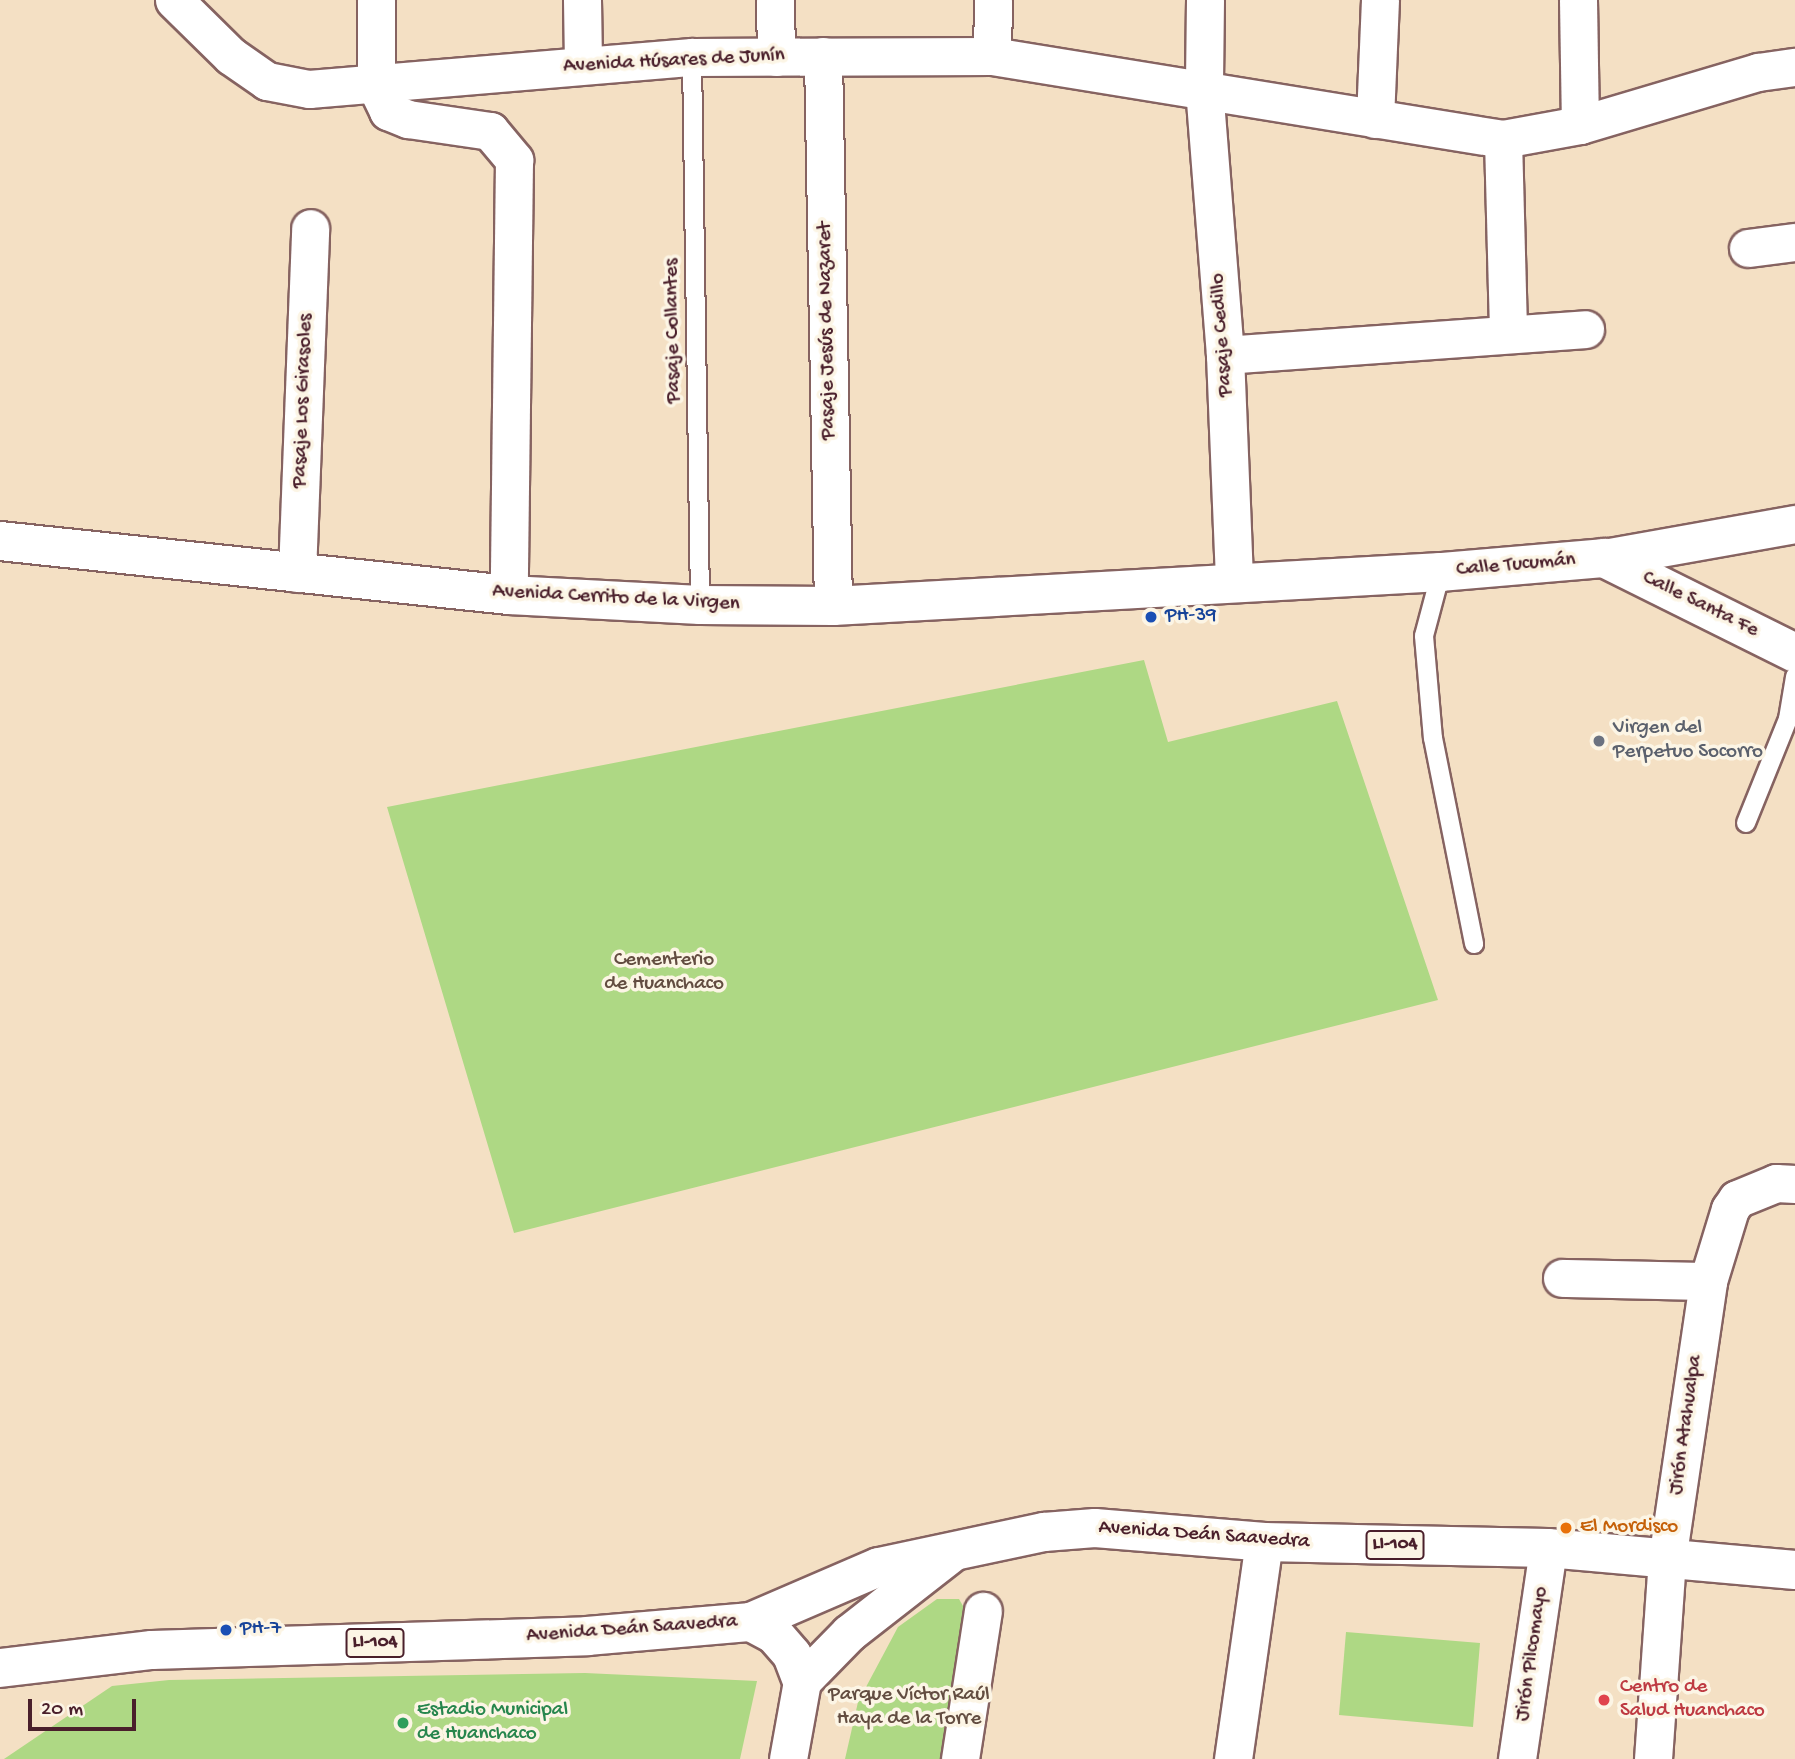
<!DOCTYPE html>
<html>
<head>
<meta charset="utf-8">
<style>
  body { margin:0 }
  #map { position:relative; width:1795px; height:1759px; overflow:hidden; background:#f4e0c4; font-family:"Gochi Hand",sans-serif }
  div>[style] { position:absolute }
  .green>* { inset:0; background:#aed884 }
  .roads { filter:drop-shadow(2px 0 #866361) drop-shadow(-2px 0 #866361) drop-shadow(0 2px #866361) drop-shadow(0 -2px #866361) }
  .lane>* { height:18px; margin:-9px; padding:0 9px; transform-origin:9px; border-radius:9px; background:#fff }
  .street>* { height:37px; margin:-18.5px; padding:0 18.5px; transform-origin:18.5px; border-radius:18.5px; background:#fff }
  .secondary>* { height:38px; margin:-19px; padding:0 19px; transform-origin:19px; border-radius:19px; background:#fff }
  .primary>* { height:38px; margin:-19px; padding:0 19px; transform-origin:19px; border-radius:19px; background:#fff }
  .dots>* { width:19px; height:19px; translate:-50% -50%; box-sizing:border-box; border:4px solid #fcf5e5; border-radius:50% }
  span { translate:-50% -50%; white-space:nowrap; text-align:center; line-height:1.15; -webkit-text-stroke:7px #fcf5e5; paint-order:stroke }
  .shield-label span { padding:2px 5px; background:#fcf5e5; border:2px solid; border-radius:5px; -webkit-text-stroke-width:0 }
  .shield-label { font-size:19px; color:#4a1f2b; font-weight:700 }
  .street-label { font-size:21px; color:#4a1f2b }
  .transit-label { font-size:21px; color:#164399 }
  .left { translate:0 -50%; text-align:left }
  .worship-label { font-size:21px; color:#5b616d }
  .park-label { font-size:21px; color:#634d41 }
  .food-label { font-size:21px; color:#c56008 }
  .health-label { font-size:21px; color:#be3a42 }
  .leisure-label { font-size:21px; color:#27864d }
  .scale { position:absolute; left:28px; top:1699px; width:108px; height:32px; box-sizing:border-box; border:4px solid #4a1f2b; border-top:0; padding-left:9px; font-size:21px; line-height:24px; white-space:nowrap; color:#4a1f2b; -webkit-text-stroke:5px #fcf5e5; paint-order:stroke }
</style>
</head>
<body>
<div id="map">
  <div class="green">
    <i style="clip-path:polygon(1144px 660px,1168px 742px,1337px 701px,1438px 1000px,514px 1233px,387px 807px)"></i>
    <i style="clip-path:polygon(937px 1599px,959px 1599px,971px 1620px,949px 1759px,845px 1759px,858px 1702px,898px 1627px)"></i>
    <i style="clip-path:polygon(1346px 1632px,1480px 1643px,1473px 1727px,1339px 1715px)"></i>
    <i style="clip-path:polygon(585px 1673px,757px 1681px,740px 1759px,4px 1759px,112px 1686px,169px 1680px)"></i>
  </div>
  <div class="roads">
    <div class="lane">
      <i style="left:692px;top:57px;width:548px;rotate:89.16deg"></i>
      <i style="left:1441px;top:572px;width:66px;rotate:104.9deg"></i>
      <i style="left:1424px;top:636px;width:102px;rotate:85deg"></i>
      <i style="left:1433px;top:738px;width:210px;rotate:78.7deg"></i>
      <i style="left:1746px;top:823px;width:112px;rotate:-68deg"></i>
      <i style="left:1788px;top:719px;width:43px;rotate:-80.5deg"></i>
    </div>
    <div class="street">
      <i style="left:174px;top:0;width:80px;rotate:44.5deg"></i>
      <i style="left:231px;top:56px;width:44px;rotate:34.8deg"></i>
      <i style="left:267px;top:81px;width:43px;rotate:10.8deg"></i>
      <i style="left:309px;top:89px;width:384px;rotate:-4.8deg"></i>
      <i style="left:692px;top:57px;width:300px;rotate:-0.2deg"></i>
      <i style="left:992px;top:56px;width:518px;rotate:9.23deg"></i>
      <i style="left:1503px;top:139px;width:78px;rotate:-10.3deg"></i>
      <i style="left:1580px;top:125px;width:186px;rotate:-16.6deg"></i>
      <i style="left:1758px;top:72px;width:37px;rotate:-8deg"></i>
      <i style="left:376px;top:0;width:86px;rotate:90deg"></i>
      <i style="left:376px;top:86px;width:28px;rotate:64deg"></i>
      <i style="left:388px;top:111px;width:22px;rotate:22deg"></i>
      <i style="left:408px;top:119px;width:83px;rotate:8.3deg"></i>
      <i style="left:490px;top:131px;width:38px;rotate:50deg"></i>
      <i style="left:514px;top:160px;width:435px;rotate:90.7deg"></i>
      <i style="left:582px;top:0;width:64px;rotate:89.1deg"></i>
      <i style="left:775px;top:0;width:57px;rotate:89deg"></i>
      <i style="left:1205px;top:0;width:88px;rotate:90.7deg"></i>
      <i style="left:1204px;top:88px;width:268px;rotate:85.5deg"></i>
      <i style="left:1225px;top:355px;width:226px;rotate:87.7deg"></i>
      <i style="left:1578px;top:0;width:125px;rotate:89.1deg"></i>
      <i style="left:823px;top:56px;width:550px;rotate:88.96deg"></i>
      <i style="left:992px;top:56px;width:56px;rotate:-89deg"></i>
      <i style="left:1375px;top:119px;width:119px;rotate:-87.6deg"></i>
      <i style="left:1503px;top:139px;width:193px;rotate:88.5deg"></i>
      <i style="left:1748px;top:248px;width:47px;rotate:-7.3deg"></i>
      <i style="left:1225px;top:355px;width:361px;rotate:-4.1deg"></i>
      <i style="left:1604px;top:558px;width:194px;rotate:-10.1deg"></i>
      <i style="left:297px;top:573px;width:345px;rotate:-87.8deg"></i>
      <i style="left:1562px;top:1278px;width:146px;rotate:1.2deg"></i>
      <i style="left:788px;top:1759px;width:79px;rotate:-79.8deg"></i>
      <i style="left:802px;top:1681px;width:67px;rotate:-45.6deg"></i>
      <i style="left:849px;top:1633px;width:133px;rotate:-38deg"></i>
      <i style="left:960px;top:1759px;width:150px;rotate:-81.2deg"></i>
      <i style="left:1233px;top:1759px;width:219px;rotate:-81.9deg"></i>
      <i style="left:1517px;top:1759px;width:213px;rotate:-81.6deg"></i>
      <i style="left:1653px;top:1759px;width:199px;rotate:-86deg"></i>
      <i style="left:1667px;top:1560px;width:282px;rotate:-81.6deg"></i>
      <i style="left:1708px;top:1281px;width:75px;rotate:-73deg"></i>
      <i style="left:1730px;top:1209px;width:12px;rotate:-55deg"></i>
      <i style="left:1737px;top:1199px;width:42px;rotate:-22.3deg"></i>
      <i style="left:1776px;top:1183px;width:19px;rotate:3deg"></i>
    </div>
    <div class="secondary">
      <i style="left:0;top:541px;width:512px;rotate:6.06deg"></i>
      <i style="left:509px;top:595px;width:191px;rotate:3deg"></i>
      <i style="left:700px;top:605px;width:133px;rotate:0.4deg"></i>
      <i style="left:833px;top:606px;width:609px;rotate:-3.2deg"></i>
      <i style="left:1441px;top:572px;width:164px;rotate:-4.9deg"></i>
      <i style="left:1604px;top:558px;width:213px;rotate:26.4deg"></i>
    </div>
    <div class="primary">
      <i style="left:751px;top:1622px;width:26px;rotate:28deg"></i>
      <i style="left:774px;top:1634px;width:28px;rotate:49deg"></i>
      <i style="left:792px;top:1655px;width:28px;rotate:69deg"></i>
      <i style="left:0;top:1668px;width:153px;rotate:-6.8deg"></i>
      <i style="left:152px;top:1650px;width:435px;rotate:-1.8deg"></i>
      <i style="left:587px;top:1636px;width:165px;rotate:-4.9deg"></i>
      <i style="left:751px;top:1622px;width:139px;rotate:-23.3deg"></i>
      <i style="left:879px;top:1567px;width:169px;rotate:-12deg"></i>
      <i style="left:1044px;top:1532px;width:51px;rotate:-4.5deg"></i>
      <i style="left:1095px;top:1528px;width:170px;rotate:4.7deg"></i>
      <i style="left:1264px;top:1542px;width:284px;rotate:1.2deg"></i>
      <i style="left:1548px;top:1548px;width:248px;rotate:5.1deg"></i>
    </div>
  </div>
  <div class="dots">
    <i style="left:1151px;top:617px;background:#1a4fb4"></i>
    <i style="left:1599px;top:741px;background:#6b7280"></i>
    <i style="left:1566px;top:1528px;background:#e8710a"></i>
    <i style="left:226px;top:1630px;background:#1a4fb4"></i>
    <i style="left:1604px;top:1700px;background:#e0444e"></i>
    <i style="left:403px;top:1723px;background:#2e9e5b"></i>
  </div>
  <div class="shield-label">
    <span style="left:1395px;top:1545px">LI-104</span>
    <span style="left:375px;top:1643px">LI-104</span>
  </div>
  <div class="street-label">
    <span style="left:674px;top:62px;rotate:-3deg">Avenida Húsares de Junín</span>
    <span style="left:674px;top:331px;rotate:-91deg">Pasaje Collantes</span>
    <span style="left:828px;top:331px;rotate:-91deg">Pasaje Jesús de Nazaret</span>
    <span style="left:1223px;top:335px;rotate:-94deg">Pasaje Cedillo</span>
    <span style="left:304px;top:401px;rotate:-88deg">Pasaje Los Girasoles</span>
    <span style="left:1516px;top:566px;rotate:-5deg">Calle Tucumán</span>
    <span style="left:616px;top:599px;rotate:3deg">Avenida Cerrito de la Virgen</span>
    <span style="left:1700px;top:605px;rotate:26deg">Calle Santa Fe</span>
    <span style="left:1687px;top:1425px;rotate:-82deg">Jirón Atahualpa</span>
    <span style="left:1204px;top:1536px;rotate:4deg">Avenida Deán Saavedra</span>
    <span style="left:632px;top:1630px;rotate:-4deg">Avenida Deán Saavedra</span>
    <span style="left:1533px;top:1654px;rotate:-82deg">Jirón Pilcomayo</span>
  </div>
  <div class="transit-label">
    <span class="left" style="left:1165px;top:617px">PH-39</span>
    <span class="left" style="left:240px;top:1630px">PH-7</span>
  </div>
  <div class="worship-label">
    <span class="left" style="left:1613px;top:741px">Virgen del<br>Perpetuo Socorro</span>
  </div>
  <div class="park-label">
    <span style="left:664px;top:973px">Cementerio<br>de Huanchaco</span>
    <span style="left:909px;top:1708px">Parque Víctor Raúl<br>Haya de la Torre</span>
  </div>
  <div class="food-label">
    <span class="left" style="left:1580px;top:1528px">El Mordisco</span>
  </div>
  <div class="health-label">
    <span class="left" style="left:1620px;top:1700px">Centro de<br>Salud Huanchaco</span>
  </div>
  <div class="leisure-label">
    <span class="left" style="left:417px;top:1723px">Estadio Municipal<br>de Huanchaco</span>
  </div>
  <div class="scale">20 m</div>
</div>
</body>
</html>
